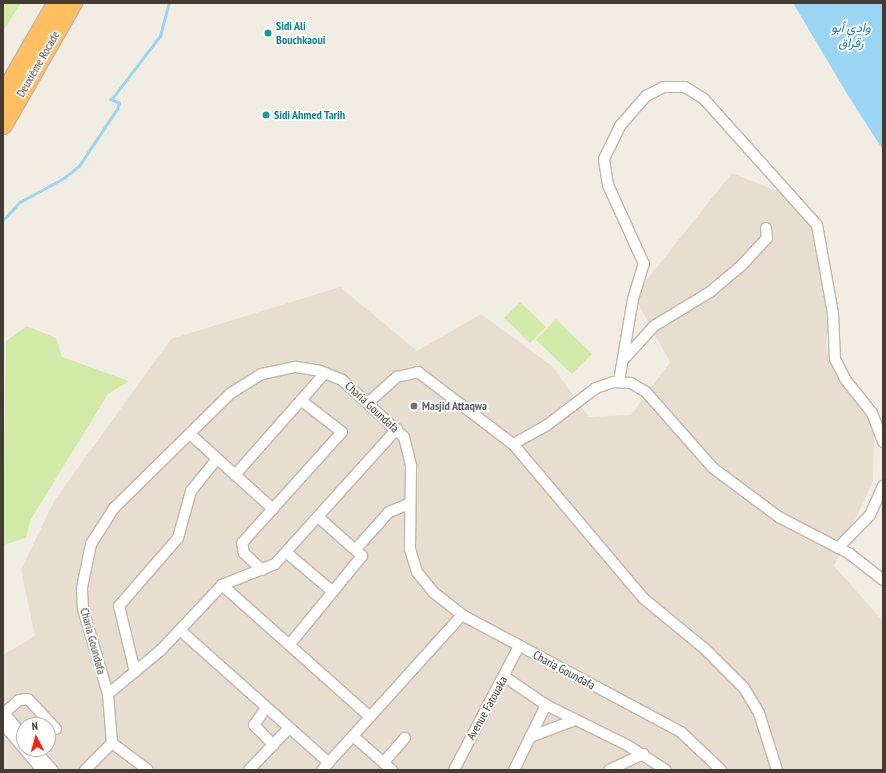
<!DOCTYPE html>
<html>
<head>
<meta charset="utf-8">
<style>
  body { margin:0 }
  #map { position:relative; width:886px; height:773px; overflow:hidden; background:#f2ede2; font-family:"PT Sans Narrow",Vazirmatn,sans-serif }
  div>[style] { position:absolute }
  .residential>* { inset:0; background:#e7ded0 }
  .green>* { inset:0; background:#d1eaa8 }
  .water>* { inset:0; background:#9ad5f4 }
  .stream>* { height:2.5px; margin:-1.25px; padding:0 1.25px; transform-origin:1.25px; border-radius:1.25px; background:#9ad5f4 }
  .roads { filter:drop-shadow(1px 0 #c1b6a8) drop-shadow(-1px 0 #c1b6a8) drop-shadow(0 1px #c1b6a8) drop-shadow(0 -1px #c1b6a8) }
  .street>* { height:10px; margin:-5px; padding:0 5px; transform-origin:5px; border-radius:5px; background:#fff }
  .highway>* { height:18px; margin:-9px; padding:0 9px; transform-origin:9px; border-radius:9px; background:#ffbf61 }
  .dots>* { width:11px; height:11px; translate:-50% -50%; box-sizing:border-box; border:2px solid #fff; border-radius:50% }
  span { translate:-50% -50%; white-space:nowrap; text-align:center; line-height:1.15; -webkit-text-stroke:3.5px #fff; paint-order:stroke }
  .culture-label { font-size:12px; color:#0d838f; font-weight:700 }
  .left { translate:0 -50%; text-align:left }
  .street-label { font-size:12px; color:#443c33 }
  .worship-label { font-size:12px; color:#5b616d; font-weight:700 }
  .water-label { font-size:13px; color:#267dad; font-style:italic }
  .frame { position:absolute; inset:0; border:4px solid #443c33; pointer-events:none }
  .north { position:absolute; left:16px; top:717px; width:40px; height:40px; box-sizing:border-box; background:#fff; border:1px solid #b4b1ad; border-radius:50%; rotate:354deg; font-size:11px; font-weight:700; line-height:16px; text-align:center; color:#443c33 }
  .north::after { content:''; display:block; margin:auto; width:14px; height:18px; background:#ff210d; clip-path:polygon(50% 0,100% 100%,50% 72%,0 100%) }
</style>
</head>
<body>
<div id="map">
  <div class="residential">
    <i style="clip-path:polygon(evenodd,732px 173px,804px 202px,831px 272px,826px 352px,875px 407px,873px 481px,834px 566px,883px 621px,883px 770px,3px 770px,3px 655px,35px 636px,21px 570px,54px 501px,171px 339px,340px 287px,417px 351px,481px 314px,552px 366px,589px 417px,631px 415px,670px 362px,634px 296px,732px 173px,24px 725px,48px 725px,48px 749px,24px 749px,24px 725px)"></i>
  </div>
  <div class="green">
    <i style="clip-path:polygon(3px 3px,21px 3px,3px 31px)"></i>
    <i style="clip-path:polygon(520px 302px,546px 327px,530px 343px,504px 318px)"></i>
    <i style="clip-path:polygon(556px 319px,592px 354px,572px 374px,536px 340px)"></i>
    <i style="clip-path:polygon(27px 326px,56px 338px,62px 357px,129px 381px,108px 394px,31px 519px,26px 538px,3px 545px,6px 341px)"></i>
  </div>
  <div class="water">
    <i style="clip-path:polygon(793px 3px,883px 3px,883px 150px,849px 97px)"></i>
  </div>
  <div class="stream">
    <i style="left:3px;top:220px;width:25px;rotate:-47deg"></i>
    <i style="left:20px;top:202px;width:50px;rotate:-28.6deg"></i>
    <i style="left:64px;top:178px;width:19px;rotate:-39deg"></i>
    <i style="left:79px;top:166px;width:69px;rotate:-56.3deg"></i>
    <i style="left:117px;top:109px;width:6px;rotate:-72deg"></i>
    <i style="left:119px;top:103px;width:9px;rotate:-159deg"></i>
    <i style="left:111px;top:100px;width:81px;rotate:-52.6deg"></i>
    <i style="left:160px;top:36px;width:34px;rotate:-75deg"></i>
  </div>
  <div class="roads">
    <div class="street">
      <i style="left:625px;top:358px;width:43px;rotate:-47.8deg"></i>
      <i style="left:654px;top:326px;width:66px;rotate:-31.3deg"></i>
      <i style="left:710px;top:292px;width:40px;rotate:-40deg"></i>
      <i style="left:741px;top:266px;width:38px;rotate:-47deg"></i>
      <i style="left:767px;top:238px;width:10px;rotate:-96deg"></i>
      <i style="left:619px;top:381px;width:83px;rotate:-80.3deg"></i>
      <i style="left:633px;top:299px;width:37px;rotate:-73deg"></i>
      <i style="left:644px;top:264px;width:87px;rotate:-114.5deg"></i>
      <i style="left:608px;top:185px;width:26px;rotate:-99deg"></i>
      <i style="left:604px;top:159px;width:37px;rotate:-64deg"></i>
      <i style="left:620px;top:126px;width:40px;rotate:-49deg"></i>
      <i style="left:646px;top:96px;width:20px;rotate:-27deg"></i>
      <i style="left:664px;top:87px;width:21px"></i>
      <i style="left:685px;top:87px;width:22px;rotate:32deg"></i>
      <i style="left:704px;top:99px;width:169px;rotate:48.1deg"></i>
      <i style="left:817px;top:225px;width:89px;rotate:79.7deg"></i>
      <i style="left:833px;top:313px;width:46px;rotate:87.5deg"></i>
      <i style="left:835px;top:359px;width:22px;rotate:63deg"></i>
      <i style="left:845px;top:379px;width:43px;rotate:51.5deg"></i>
      <i style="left:872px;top:413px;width:31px;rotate:69deg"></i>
      <i style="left:369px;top:402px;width:38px;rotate:-42deg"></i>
      <i style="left:397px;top:377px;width:22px;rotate:-13deg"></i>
      <i style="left:418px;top:372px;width:119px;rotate:37.2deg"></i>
      <i style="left:513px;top:444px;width:202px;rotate:49.8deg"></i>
      <i style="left:643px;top:598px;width:80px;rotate:39.4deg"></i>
      <i style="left:705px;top:649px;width:55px;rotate:45deg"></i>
      <i style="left:744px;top:688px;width:29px;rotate:59deg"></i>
      <i style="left:759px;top:713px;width:60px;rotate:72.5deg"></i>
      <i style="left:190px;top:434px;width:112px;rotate:42.1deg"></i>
      <i style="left:513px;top:444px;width:39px;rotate:-29deg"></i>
      <i style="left:547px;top:425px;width:61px;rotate:-37.1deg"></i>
      <i style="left:596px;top:388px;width:18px;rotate:-19deg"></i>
      <i style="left:613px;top:382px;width:18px;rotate:3deg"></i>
      <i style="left:631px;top:383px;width:17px;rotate:31deg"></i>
      <i style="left:646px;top:392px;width:101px;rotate:48.6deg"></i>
      <i style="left:713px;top:468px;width:82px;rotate:36.6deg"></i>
      <i style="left:779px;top:517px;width:80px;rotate:27.5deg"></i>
      <i style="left:850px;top:554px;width:42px;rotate:38.2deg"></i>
      <i style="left:235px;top:475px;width:136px;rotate:-48.6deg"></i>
      <i style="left:838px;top:548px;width:46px;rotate:-45.9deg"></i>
      <i style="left:870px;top:515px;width:32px;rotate:-66deg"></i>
      <i style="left:356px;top:549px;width:50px;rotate:-48.3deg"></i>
      <i style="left:389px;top:512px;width:22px;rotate:-22deg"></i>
      <i style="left:287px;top:553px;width:59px;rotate:40.2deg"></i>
      <i style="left:262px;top:570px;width:25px;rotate:-137deg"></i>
      <i style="left:244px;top:553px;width:10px;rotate:-101deg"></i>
      <i style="left:242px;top:543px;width:149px;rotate:-48deg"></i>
      <i style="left:342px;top:432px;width:49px;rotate:-142.4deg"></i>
      <i style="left:222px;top:585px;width:198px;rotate:41.7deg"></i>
      <i style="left:181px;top:631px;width:198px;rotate:41.7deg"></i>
      <i style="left:290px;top:644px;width:114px;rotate:-50.7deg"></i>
      <i style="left:362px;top:556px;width:59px;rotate:-138.4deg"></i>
      <i style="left:135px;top:672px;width:68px;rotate:-103.6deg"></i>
      <i style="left:119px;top:606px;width:90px;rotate:-49.1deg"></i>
      <i style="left:178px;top:538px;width:49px;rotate:-74.5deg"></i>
      <i style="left:191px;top:491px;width:40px;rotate:-51deg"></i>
      <i style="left:505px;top:677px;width:50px;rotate:34.3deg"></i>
      <i style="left:546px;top:705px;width:90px;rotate:26.3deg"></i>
      <i style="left:627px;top:745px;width:46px;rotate:32.7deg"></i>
      <i style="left:108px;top:694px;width:69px;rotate:-39.7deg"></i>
      <i style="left:161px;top:650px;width:89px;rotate:-46.8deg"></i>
      <i style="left:222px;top:585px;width:57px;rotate:-21.6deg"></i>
      <i style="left:275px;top:564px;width:182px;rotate:-47.9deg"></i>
      <i style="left:266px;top:708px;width:21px;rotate:125deg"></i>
      <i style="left:254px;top:725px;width:28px;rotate:46deg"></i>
      <i style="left:4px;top:713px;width:31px;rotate:50deg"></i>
      <i style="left:3px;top:714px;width:21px;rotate:-41deg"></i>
      <i style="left:19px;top:700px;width:9px;rotate:-6deg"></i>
      <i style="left:28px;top:699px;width:41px;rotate:47deg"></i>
      <i style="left:3px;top:724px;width:60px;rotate:49.7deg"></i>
      <i style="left:353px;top:736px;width:52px;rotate:41.1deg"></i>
      <i style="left:530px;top:737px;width:48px;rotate:-20.7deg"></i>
      <i style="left:112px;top:743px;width:49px;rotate:-94.7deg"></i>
      <i style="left:108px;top:694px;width:89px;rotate:-106.4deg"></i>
      <i style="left:83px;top:609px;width:21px;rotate:-93deg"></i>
      <i style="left:82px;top:588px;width:45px;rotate:-78.4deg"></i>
      <i style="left:91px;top:544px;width:43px;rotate:-57.4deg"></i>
      <i style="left:114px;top:508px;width:164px;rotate:-44.5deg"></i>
      <i style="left:231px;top:393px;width:36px;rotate:-32deg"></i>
      <i style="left:262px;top:374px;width:35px;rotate:-12deg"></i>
      <i style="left:296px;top:367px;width:24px;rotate:9deg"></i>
      <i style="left:320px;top:371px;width:24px;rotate:22deg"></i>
      <i style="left:342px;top:380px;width:84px;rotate:42.6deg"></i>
      <i style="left:404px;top:437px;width:30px;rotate:76deg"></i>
      <i style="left:411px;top:466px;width:83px;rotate:90.7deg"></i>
      <i style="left:410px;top:549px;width:24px;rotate:73deg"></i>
      <i style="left:417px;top:572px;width:26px;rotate:51deg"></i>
      <i style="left:433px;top:592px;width:37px;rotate:38deg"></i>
      <i style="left:462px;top:615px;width:248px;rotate:28.1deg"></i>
      <i style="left:681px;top:732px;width:55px;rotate:43.5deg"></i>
      <i style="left:112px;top:743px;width:45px;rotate:36.9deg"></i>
      <i style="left:34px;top:749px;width:28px;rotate:49deg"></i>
      <i style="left:384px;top:762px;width:32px;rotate:-49deg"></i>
      <i style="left:85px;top:770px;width:38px;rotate:-45deg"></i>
      <i style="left:249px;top:770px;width:58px;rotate:-46.4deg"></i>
      <i style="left:322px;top:770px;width:209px;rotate:-47.9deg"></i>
      <i style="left:454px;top:770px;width:140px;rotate:-62.3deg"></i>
      <i style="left:514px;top:770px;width:72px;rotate:-63.8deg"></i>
      <i style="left:609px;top:770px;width:38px;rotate:-25deg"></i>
    </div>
    <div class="highway">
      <i style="left:3px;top:96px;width:108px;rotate:-59.9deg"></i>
      <i style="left:3px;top:125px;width:141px;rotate:-60.2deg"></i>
    </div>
  </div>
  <div class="dots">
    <i style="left:268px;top:33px;background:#0f9aa8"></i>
    <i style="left:266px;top:115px;background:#0f9aa8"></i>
    <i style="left:414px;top:406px;background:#6b7280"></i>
  </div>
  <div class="culture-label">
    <span class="left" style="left:276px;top:33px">Sidi Ali<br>Bouchkaoui</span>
    <span class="left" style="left:274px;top:115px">Sidi Ahmed Tarih</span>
  </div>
  <div class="street-label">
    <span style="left:38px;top:64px;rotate:-60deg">Deuxième Rocade</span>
    <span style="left:372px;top:407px;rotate:43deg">Charia Goundafa</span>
    <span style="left:93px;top:641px;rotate:75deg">Charia Goundafa</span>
    <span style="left:564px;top:670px;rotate:28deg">Charia Goundafa</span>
    <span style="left:487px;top:708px;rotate:-61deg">Avenue Fatouaka</span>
  </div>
  <div class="worship-label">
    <span class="left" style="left:422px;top:406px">Masjid Attaqwa</span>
  </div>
  <div class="water-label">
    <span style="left:851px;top:36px">وادي أبو<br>رقراق</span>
  </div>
  <div class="frame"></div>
  <div class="north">N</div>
</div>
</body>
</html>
